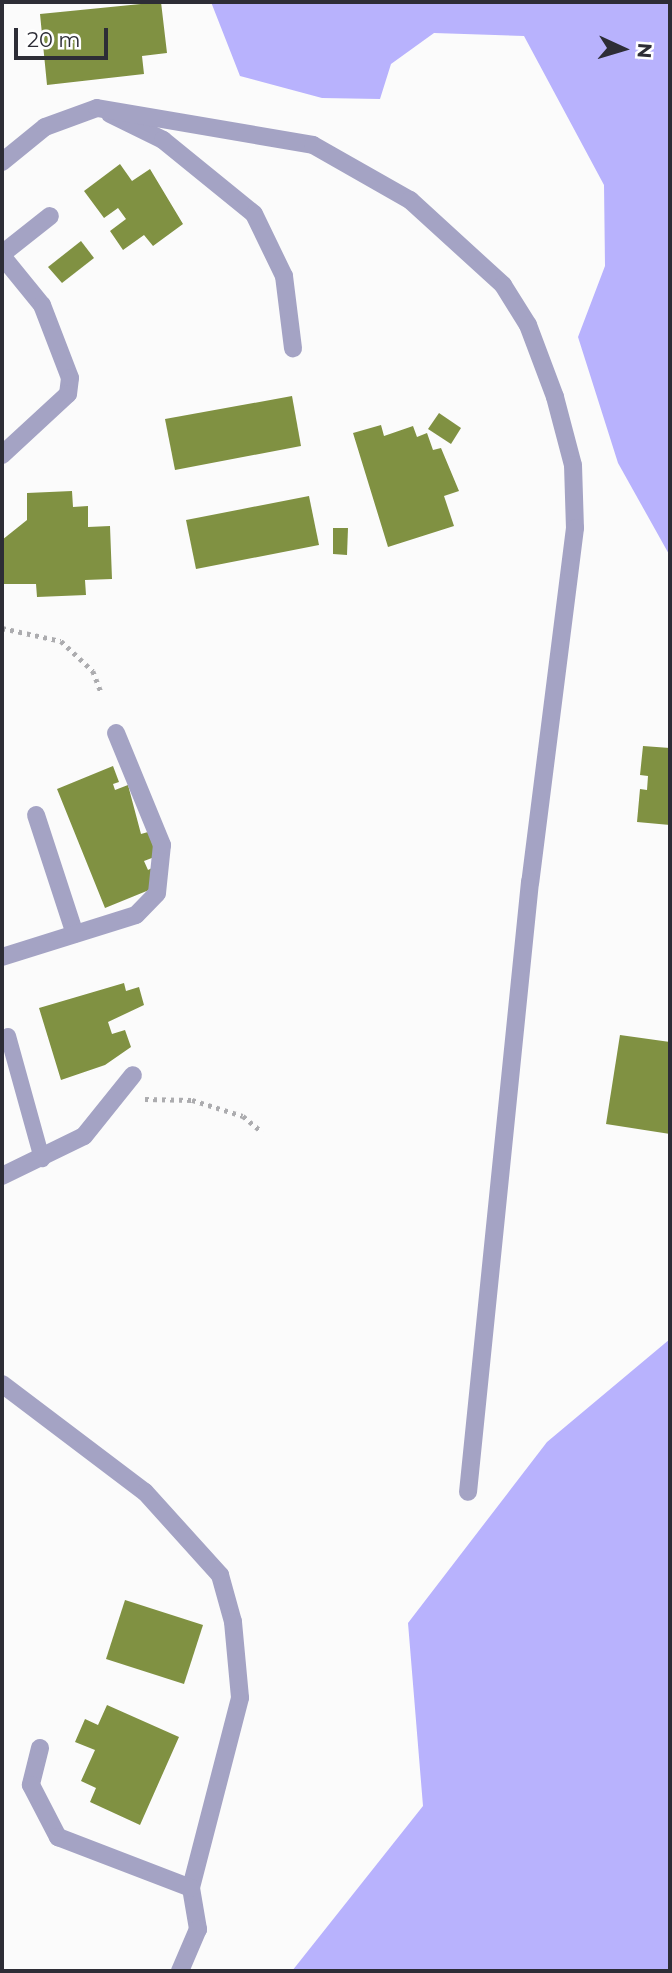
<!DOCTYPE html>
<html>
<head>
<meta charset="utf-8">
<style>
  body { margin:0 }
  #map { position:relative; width:672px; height:1973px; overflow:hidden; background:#fbfbfb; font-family:Montserrat,sans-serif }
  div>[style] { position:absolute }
  .forest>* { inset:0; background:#b8b2fd }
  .building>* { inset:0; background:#809142 }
  .path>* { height:4.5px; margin-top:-2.25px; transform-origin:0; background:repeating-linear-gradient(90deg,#acacaf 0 3.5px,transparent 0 8.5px) }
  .service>* { height:16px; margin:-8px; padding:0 8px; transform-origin:8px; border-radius:8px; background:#a4a3c4 }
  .minor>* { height:18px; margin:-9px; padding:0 9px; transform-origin:9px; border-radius:9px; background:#a4a3c4 }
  span { translate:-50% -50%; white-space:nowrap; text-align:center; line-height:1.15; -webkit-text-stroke:5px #fff; paint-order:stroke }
  .frame { position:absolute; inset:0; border:4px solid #2d2d36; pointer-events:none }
  .north { position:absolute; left:588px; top:14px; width:70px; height:70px; -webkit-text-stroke:5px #fff; paint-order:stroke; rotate:94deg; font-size:19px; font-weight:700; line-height:28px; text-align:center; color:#2d2d36 }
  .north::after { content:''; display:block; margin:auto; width:24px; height:32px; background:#2d2d36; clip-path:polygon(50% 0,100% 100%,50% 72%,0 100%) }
  .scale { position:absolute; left:14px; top:28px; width:94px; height:32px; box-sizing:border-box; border:4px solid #2d2d36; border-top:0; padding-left:9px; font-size:21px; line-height:24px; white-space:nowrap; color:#2d2d36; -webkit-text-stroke:5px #fff; paint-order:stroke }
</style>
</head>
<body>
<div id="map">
  <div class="forest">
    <i style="clip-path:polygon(211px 2px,670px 2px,670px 556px,618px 463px,578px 337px,605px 266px,604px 185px,524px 36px,434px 33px,391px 64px,380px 99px,322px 98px,240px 76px)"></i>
    <i style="clip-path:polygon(670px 1339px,670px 1971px,292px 1971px,423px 1806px,408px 1623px,547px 1442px)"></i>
  </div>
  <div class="building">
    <i style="clip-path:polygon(161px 2px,167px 53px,142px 56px,144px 74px,47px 85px,40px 14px)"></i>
    <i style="clip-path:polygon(120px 164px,132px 181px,150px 169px,183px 224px,153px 246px,144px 235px,123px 250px,110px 231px,126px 219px,118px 208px,104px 218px,84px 191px)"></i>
    <i style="clip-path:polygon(81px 241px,94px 258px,62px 283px,48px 267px)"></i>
    <i style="clip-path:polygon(292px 396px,301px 446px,175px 470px,165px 419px)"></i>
    <i style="clip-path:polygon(439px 413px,461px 428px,451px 444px,428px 429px)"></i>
    <i style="clip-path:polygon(381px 425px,384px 436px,413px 426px,417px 437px,427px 433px,433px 450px,441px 448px,459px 491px,444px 496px,454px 526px,388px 547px,353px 433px)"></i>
    <i style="clip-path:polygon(72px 491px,73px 507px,88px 506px,88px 527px,110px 526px,112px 579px,85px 580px,86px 595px,37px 597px,36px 584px,2px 584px,2px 540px,27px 520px,27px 493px)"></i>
    <i style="clip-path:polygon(309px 496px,319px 545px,196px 569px,186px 520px)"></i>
    <i style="clip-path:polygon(333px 528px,348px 528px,347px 555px,333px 554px)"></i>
    <i style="clip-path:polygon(643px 746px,670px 748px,670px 825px,637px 822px,640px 789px,647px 790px,648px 776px,640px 775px)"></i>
    <i style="clip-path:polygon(113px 766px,119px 782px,113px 784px,115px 790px,128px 785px,141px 834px,148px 832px,157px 856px,144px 861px,148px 870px,152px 868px,154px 888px,105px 908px,57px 789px)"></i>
    <i style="clip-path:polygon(124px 983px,126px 991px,139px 987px,144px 1005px,108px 1022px,112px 1034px,125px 1030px,131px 1047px,105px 1065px,61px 1080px,39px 1008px)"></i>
    <i style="clip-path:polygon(620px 1035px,670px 1042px,670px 1134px,606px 1124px)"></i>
    <i style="clip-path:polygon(125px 1600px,203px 1625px,184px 1684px,106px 1659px)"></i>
    <i style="clip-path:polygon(107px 1705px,179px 1737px,140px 1825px,90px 1802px,96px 1788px,81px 1781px,95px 1750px,75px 1742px,85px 1719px,98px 1725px)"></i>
  </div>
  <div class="path">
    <i style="left:2px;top:628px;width:60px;rotate:12.4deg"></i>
    <i style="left:61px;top:641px;width:44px;rotate:43.2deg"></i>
    <i style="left:93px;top:671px;width:25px;rotate:69deg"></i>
    <i style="left:145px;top:1099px;width:47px;rotate:1.2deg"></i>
    <i style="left:192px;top:1100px;width:53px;rotate:17.4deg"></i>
    <i style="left:243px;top:1116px;width:25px;rotate:40deg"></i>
  </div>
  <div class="service">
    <i style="left:8px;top:1036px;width:128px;rotate:74.5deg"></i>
  </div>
  <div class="minor">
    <i style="left:110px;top:114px;width:59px;rotate:26.1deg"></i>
    <i style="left:163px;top:140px;width:117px;rotate:39.1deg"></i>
    <i style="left:254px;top:214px;width:69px;rotate:64.2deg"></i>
    <i style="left:284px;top:276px;width:73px;rotate:82.9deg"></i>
    <i style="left:2px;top:162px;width:55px;rotate:-39.1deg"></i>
    <i style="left:45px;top:127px;width:55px;rotate:-20.1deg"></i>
    <i style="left:97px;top:108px;width:219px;rotate:9.7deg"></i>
    <i style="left:313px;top:145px;width:112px;rotate:29.6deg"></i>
    <i style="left:410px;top:200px;width:126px;rotate:42.4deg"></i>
    <i style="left:503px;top:285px;width:47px;rotate:58deg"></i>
    <i style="left:528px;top:325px;width:77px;rotate:69.4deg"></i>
    <i style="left:555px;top:397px;width:70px;rotate:75.2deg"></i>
    <i style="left:573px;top:465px;width:63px;rotate:88.2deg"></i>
    <i style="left:575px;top:528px;width:357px;rotate:97.2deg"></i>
    <i style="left:530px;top:882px;width:613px;rotate:95.8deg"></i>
    <i style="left:2px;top:254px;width:61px;rotate:-38.4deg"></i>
    <i style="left:2px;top:256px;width:63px;rotate:50.8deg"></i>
    <i style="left:42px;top:305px;width:78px;rotate:69deg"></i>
    <i style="left:70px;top:378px;width:16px;rotate:97deg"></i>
    <i style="left:68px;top:394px;width:90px;rotate:137.3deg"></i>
    <i style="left:36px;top:815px;width:125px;rotate:71.9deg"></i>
    <i style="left:2px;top:957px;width:140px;rotate:-17.4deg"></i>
    <i style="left:136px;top:915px;width:30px;rotate:-46deg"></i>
    <i style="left:157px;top:893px;width:48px;rotate:-84.1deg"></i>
    <i style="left:162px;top:845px;width:121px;rotate:-112.3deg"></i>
    <i style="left:2px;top:1176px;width:91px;rotate:-26deg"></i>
    <i style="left:84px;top:1136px;width:78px;rotate:-51.2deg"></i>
    <i style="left:2px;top:1384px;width:179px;rotate:37.1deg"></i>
    <i style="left:145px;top:1492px;width:112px;rotate:47.9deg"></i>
    <i style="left:220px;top:1575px;width:49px;rotate:74.5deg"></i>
    <i style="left:233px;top:1622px;width:76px;rotate:84.7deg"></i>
    <i style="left:240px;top:1698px;width:196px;rotate:104.5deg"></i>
    <i style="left:191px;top:1888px;width:42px;rotate:80.3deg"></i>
    <i style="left:198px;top:1929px;width:46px;rotate:113.2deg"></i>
    <i style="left:40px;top:1748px;width:38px;rotate:104deg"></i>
    <i style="left:31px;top:1785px;width:59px;rotate:62.6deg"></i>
    <i style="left:58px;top:1837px;width:142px;rotate:21deg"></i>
  </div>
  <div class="frame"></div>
  <div class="north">N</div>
  <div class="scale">20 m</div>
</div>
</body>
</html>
